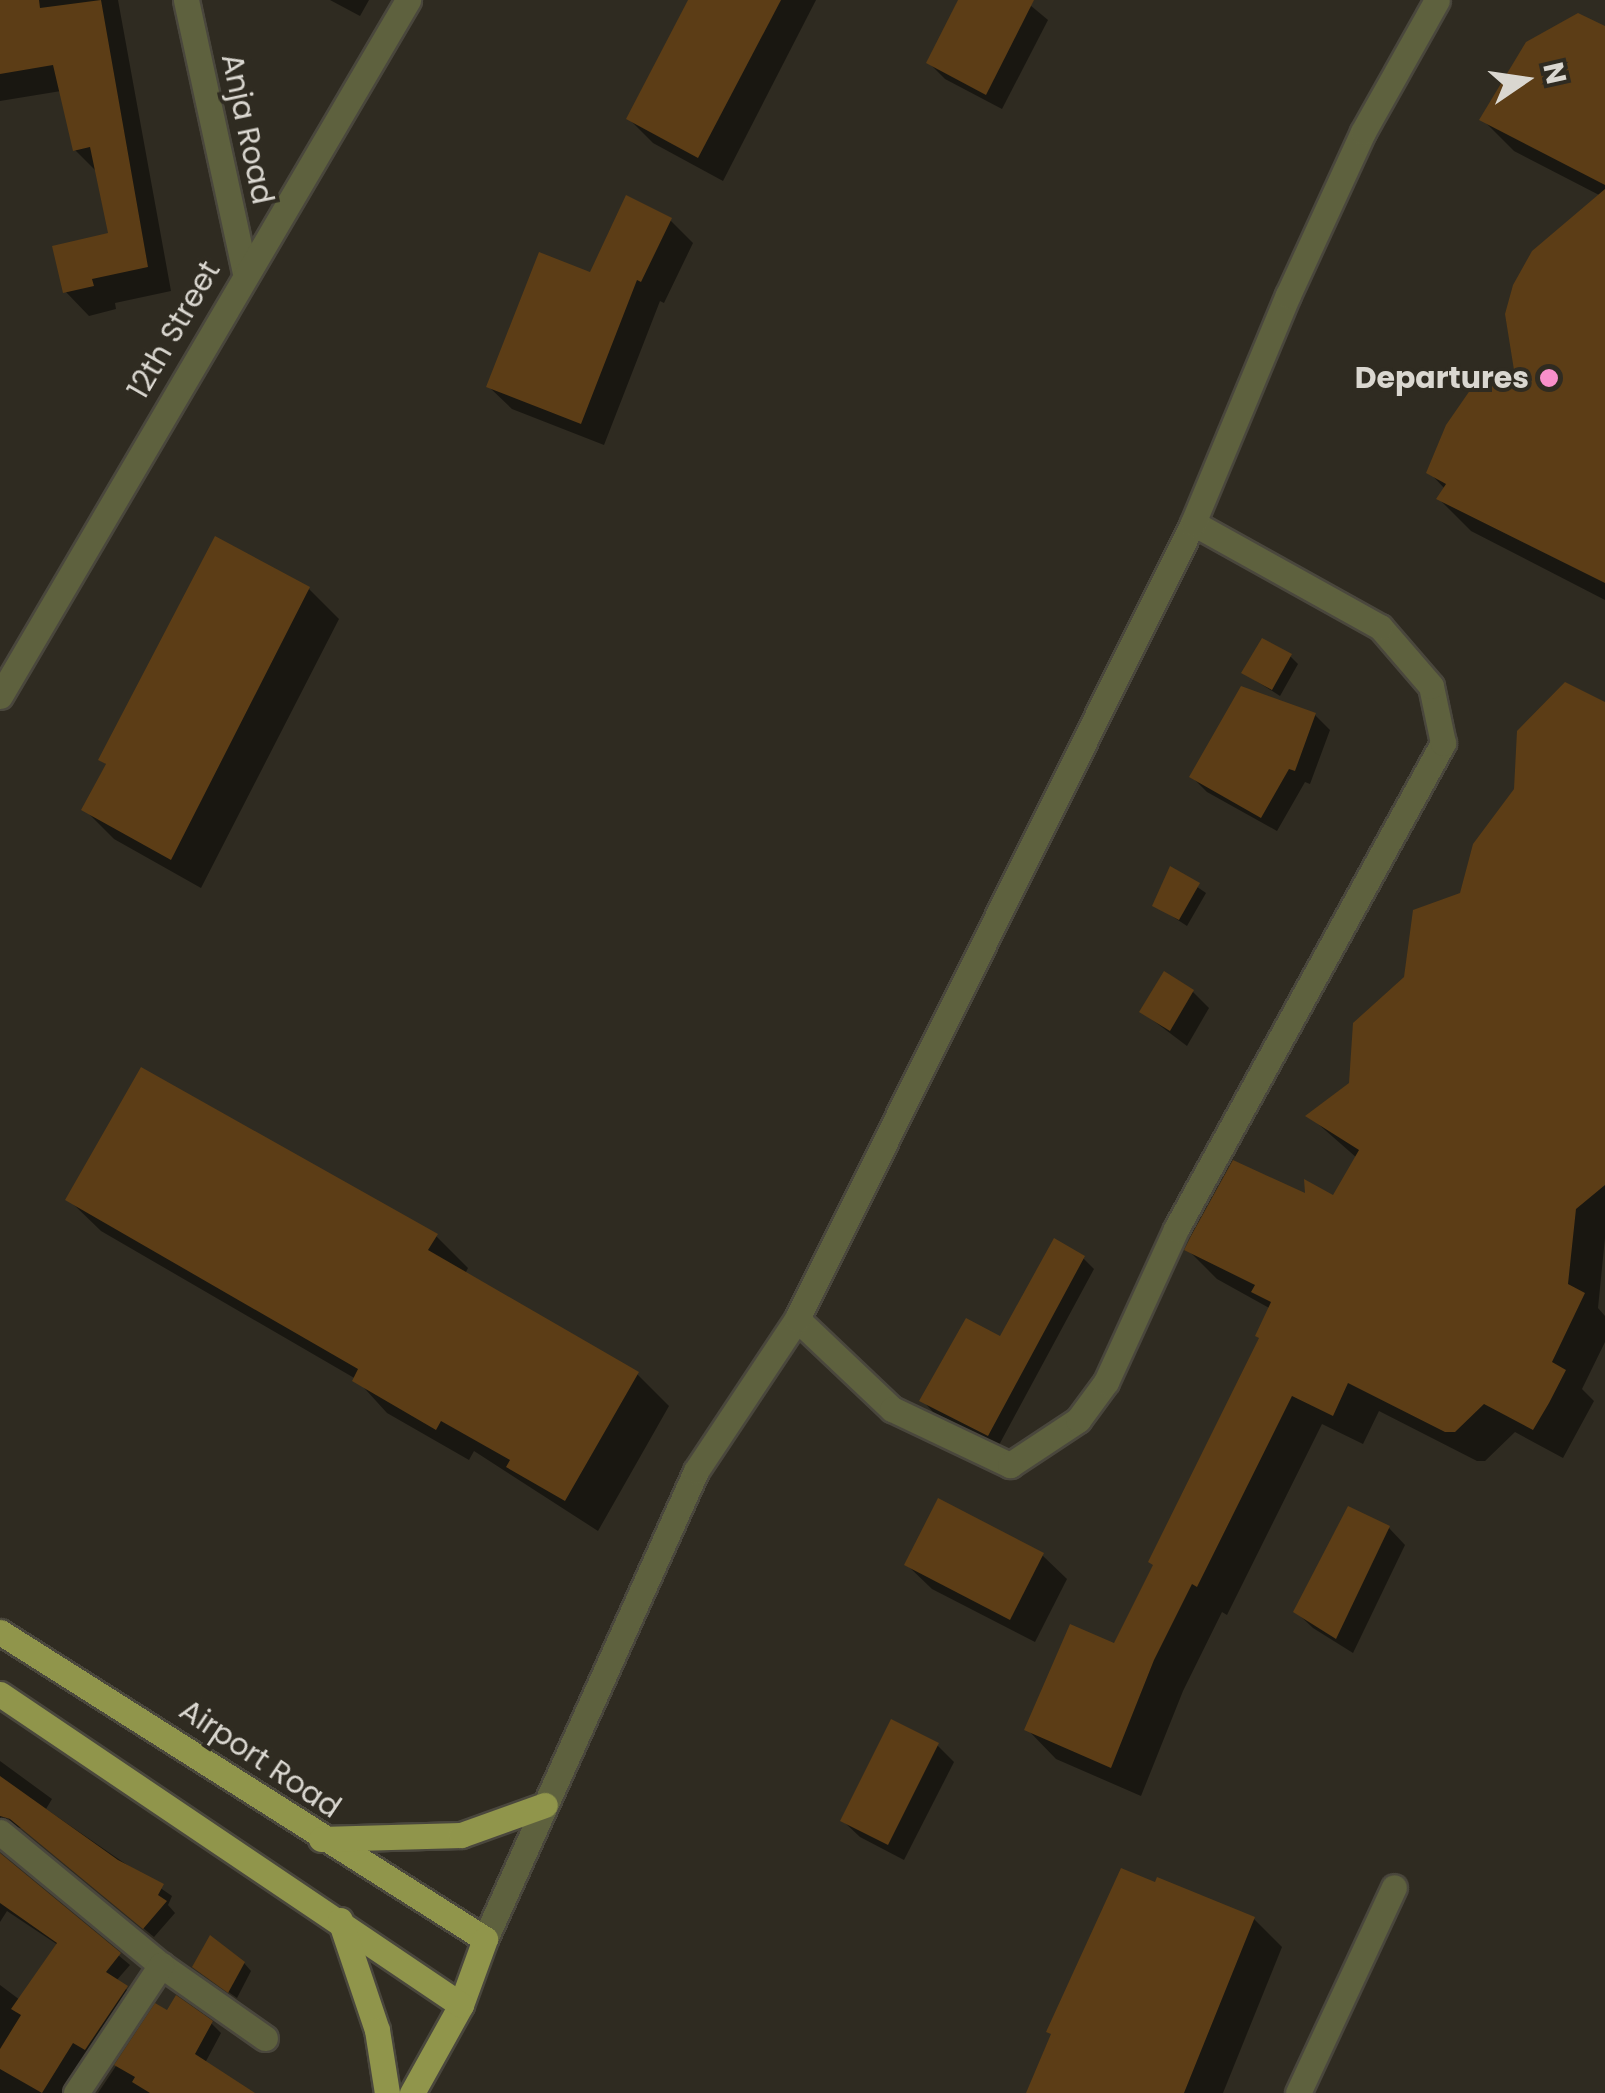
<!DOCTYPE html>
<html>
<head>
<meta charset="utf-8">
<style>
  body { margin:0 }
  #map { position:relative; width:1605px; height:2093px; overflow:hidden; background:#2f2b21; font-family:Poppins,sans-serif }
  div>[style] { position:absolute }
  .shadow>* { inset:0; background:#0007 }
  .building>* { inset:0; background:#5c3d16 }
  .roads { filter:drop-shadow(2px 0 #4a473d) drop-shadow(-2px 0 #4a473d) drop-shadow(0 2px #4a473d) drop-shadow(0 -2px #4a473d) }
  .minor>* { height:25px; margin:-12.5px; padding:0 12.5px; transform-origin:12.5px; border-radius:12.5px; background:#5e613e }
  .major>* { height:25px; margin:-12.5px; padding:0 12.5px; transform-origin:12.5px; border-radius:12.5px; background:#90954b }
  .dots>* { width:28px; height:28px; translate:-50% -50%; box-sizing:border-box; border:5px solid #2f2b21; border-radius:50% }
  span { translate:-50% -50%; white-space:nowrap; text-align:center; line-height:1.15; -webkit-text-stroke:8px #2f2b21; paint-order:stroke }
  .street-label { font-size:30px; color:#dad7d0 }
  .poi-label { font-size:30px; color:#dad7d0; font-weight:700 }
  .right { translate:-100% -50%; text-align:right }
  .north { position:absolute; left:1475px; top:30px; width:100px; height:100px; -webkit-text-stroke:8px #2f2b21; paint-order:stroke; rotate:77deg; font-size:28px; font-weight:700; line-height:40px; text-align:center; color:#dad7d0 }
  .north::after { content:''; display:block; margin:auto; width:35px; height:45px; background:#dad7d0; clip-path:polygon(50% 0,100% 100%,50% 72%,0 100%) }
</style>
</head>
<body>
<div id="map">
  <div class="shadow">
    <i style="clip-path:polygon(0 0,118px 0,171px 291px,115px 303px,116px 309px,89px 316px,65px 291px,111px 235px,98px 173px,75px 150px,61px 91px,0 101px)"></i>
    <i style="clip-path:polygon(330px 0,369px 0,360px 16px)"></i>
    <i style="clip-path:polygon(691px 0,816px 0,723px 181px,653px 143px,629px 119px)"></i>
    <i style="clip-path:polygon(961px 0,1024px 0,1048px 20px,1002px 109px,945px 79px,929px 63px)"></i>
    <i style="clip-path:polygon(1605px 29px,1605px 600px,1471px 531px,1439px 499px,1445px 489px,1429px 472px,1517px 372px,1601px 196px,1514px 151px,1482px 119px)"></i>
    <i style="clip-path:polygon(670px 220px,693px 243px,664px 303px,660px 301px,604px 445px,512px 409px,489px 387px,591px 275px)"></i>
    <i style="clip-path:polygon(309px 589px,339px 619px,201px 888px,114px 839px,84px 809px,108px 766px,101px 759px)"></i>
    <i style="clip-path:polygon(1290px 656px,1298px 664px,1280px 696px,1244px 673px)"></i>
    <i style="clip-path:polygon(1605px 705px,1605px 1238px,1598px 1308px,1605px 1316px,1605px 1342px,1582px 1389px,1594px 1401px,1563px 1458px,1515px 1432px,1485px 1461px,1477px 1461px,1379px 1411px,1363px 1444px,1322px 1424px,1227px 1615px,1222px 1612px,1183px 1691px,1141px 1796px,1056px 1759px,1027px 1729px,1115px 1646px,1262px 1339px,1271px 1309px,1217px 1279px,1187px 1249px,1307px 1197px,1333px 1198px,1357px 1158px,1309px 1116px,1351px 1084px,1406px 978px)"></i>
    <i style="clip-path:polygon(1315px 715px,1330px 730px,1310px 784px,1305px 782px,1277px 831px,1207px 792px,1192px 777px)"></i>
    <i style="clip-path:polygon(1171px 869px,1206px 893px,1187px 926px,1155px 905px)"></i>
    <i style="clip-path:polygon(1193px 992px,1209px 1008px,1187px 1046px,1142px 1012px)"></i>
    <i style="clip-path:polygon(68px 1199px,436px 1236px,468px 1268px,465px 1274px,637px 1374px,669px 1406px,598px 1531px,474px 1451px,469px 1460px,387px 1413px,356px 1379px,101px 1231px)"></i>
    <i style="clip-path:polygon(1083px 1258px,1094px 1269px,999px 1445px,933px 1412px,923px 1401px,1001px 1339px)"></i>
    <i style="clip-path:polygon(1389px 1528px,1405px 1545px,1353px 1653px,1313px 1628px,1296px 1612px)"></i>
    <i style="clip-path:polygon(1042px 1555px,1067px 1579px,1035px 1642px,932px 1589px,907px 1565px)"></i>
    <i style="clip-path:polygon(937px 1745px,954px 1762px,904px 1860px,860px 1837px,843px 1821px)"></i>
    <i style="clip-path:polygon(0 1761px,52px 1799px,46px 1809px,172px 1896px,168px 1905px,175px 1913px,154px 1937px,22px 1828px,4px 1826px,0 1831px)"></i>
    <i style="clip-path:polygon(0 1856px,130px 1965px,116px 1981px,136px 1997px,73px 2093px,0 2093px,0 1985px,20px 2000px,58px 1945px,7px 1911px,0 1922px)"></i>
    <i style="clip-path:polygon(1254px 1919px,1282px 1947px,1223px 2093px,1029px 2093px)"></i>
    <i style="clip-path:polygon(244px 1963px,251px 1971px,237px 1998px,203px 1974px)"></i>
    <i style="clip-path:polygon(156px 2006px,168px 2014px,211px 2023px,221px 2033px,205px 2063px,251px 2093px,98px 2093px)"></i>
  </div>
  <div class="building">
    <i style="clip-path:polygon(0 0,39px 0,40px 8px,101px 0,148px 267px,92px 279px,94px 286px,63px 293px,52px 246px,108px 233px,90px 147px,73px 151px,53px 65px,0 74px)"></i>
    <i style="clip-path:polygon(688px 0,781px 0,698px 158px,626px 119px)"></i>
    <i style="clip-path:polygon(958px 0,1034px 0,986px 95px,926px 63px)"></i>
    <i style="clip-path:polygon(1578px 13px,1605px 26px,1605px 185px,1479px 120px,1526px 42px)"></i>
    <i style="clip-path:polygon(1605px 189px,1605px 583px,1436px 499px,1446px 484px,1426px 473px,1446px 425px,1473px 386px,1514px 370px,1505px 314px,1513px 285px,1532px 251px)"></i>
    <i style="clip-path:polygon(626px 195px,672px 218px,641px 282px,637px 280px,581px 424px,486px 387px,539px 252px,590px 272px)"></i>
    <i style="clip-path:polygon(215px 536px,310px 587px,171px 860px,81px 810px,106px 764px,98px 760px)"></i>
    <i style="clip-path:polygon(1262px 638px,1292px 654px,1272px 690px,1241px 673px)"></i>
    <i style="clip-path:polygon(1565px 682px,1605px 702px,1605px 1185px,1576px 1209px,1568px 1284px,1585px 1293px,1552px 1362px,1566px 1370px,1549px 1403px,1533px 1430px,1484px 1404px,1455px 1432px,1445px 1432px,1348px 1383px,1333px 1416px,1292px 1396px,1197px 1587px,1192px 1584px,1154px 1660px,1111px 1768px,1024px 1730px,1070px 1624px,1114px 1643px,1153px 1565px,1148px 1562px,1259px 1338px,1255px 1336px,1271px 1302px,1251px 1292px,1255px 1285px,1184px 1250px,1191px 1236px,1233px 1160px,1305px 1193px,1304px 1179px,1333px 1195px,1359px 1150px,1305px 1116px,1349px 1083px,1353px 1023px,1404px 977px,1413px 910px,1460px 893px,1473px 844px,1514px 789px,1517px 731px)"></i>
    <i style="clip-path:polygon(1241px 686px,1316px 713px,1295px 771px,1289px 769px,1261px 818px,1189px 777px)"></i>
    <i style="clip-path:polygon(1170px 866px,1200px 883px,1179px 920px,1152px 906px)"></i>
    <i style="clip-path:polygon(1164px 971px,1194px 990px,1170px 1031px,1139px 1012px)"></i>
    <i style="clip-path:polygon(141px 1067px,438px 1234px,428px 1250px,639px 1372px,565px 1501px,506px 1467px,510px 1460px,441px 1421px,436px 1430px,352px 1381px,358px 1369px,65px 1200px)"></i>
    <i style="clip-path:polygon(1054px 1238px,1085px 1256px,988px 1436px,919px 1401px,966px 1318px,1000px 1336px)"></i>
    <i style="clip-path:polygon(938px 1498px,1044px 1553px,1010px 1620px,904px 1565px)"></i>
    <i style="clip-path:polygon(1348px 1506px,1390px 1526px,1336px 1639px,1293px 1612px)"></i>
    <i style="clip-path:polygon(891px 1719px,939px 1743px,888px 1845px,840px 1821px)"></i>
    <i style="clip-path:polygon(0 1776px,118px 1860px,164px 1884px,158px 1895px,167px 1901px,143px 1929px,10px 1819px,0 1816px)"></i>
    <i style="clip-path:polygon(0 1853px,121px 1953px,106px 1972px,128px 1986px,85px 2050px,73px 2043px,42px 2093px,0 2069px,0 2049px,21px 2015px,11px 2009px,57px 1943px,0 1903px)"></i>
    <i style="clip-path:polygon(1121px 1868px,1155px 1882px,1157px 1877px,1255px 1917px,1184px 2093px,1026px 2093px,1051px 2034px,1046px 2032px)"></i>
    <i style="clip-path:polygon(210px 1935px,245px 1962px,228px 1993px,192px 1967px)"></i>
    <i style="clip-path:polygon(176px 1995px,213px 2021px,195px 2054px,255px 2093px,150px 2093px,132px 2082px,135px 2077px,114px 2065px,155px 2003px,167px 2010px)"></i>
  </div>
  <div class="roads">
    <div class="minor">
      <i style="left:186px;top:0;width:278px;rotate:77.8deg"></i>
      <i style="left:0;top:696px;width:807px;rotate:-59.62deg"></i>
      <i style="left:797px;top:1319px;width:131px;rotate:43.5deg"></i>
      <i style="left:892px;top:1409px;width:131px;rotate:25.4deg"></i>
      <i style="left:1010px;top:1465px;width:82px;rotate:-33.5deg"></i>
      <i style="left:1078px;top:1420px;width:47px;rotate:-53.6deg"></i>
      <i style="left:1106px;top:1382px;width:168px;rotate:-65.4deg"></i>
      <i style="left:1176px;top:1229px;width:555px;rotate:-61.22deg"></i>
      <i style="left:1443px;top:743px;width:58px;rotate:-101.9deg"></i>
      <i style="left:1431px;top:686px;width:78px;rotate:-130.8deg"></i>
      <i style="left:1380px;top:627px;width:214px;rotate:-150.9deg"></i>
      <i style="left:0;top:1832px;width:209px;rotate:39.6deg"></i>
      <i style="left:161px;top:1965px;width:127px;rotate:35.1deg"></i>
      <i style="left:485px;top:1939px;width:513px;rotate:-65.73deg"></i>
      <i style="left:696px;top:1471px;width:182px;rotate:-56.4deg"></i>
      <i style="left:797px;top:1319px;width:889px;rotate:-63.55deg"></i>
      <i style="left:1193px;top:523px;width:247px;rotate:-67.4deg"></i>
      <i style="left:1288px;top:295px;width:179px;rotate:-65.3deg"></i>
      <i style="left:1363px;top:132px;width:151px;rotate:-60.7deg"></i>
      <i style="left:76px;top:2093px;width:154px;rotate:-56.4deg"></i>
      <i style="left:1298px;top:2093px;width:227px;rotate:-65deg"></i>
    </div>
    <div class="major">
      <i style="left:0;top:1632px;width:574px;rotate:32.33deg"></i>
      <i style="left:485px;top:1939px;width:70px;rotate:110deg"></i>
      <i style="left:461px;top:2005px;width:101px;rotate:119.1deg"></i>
      <i style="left:0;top:1694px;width:556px;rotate:34deg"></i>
      <i style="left:321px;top:1839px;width:140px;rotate:-1.6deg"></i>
      <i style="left:461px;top:1835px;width:89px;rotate:-19.7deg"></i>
      <i style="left:340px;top:1920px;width:116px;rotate:71.4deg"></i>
      <i style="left:377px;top:2030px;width:64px;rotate:81deg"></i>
    </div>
  </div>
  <div class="dots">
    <i style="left:1549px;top:378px;background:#f98fca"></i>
  </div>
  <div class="street-label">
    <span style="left:247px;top:129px;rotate:78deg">Anja Road</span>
    <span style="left:174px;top:330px;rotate:-60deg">12th Street</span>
    <span style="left:260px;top:1759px;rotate:34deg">Airport Road</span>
  </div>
  <div class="poi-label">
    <span class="right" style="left:1529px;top:378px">Departures</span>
  </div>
  <div class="north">N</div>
</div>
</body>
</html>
